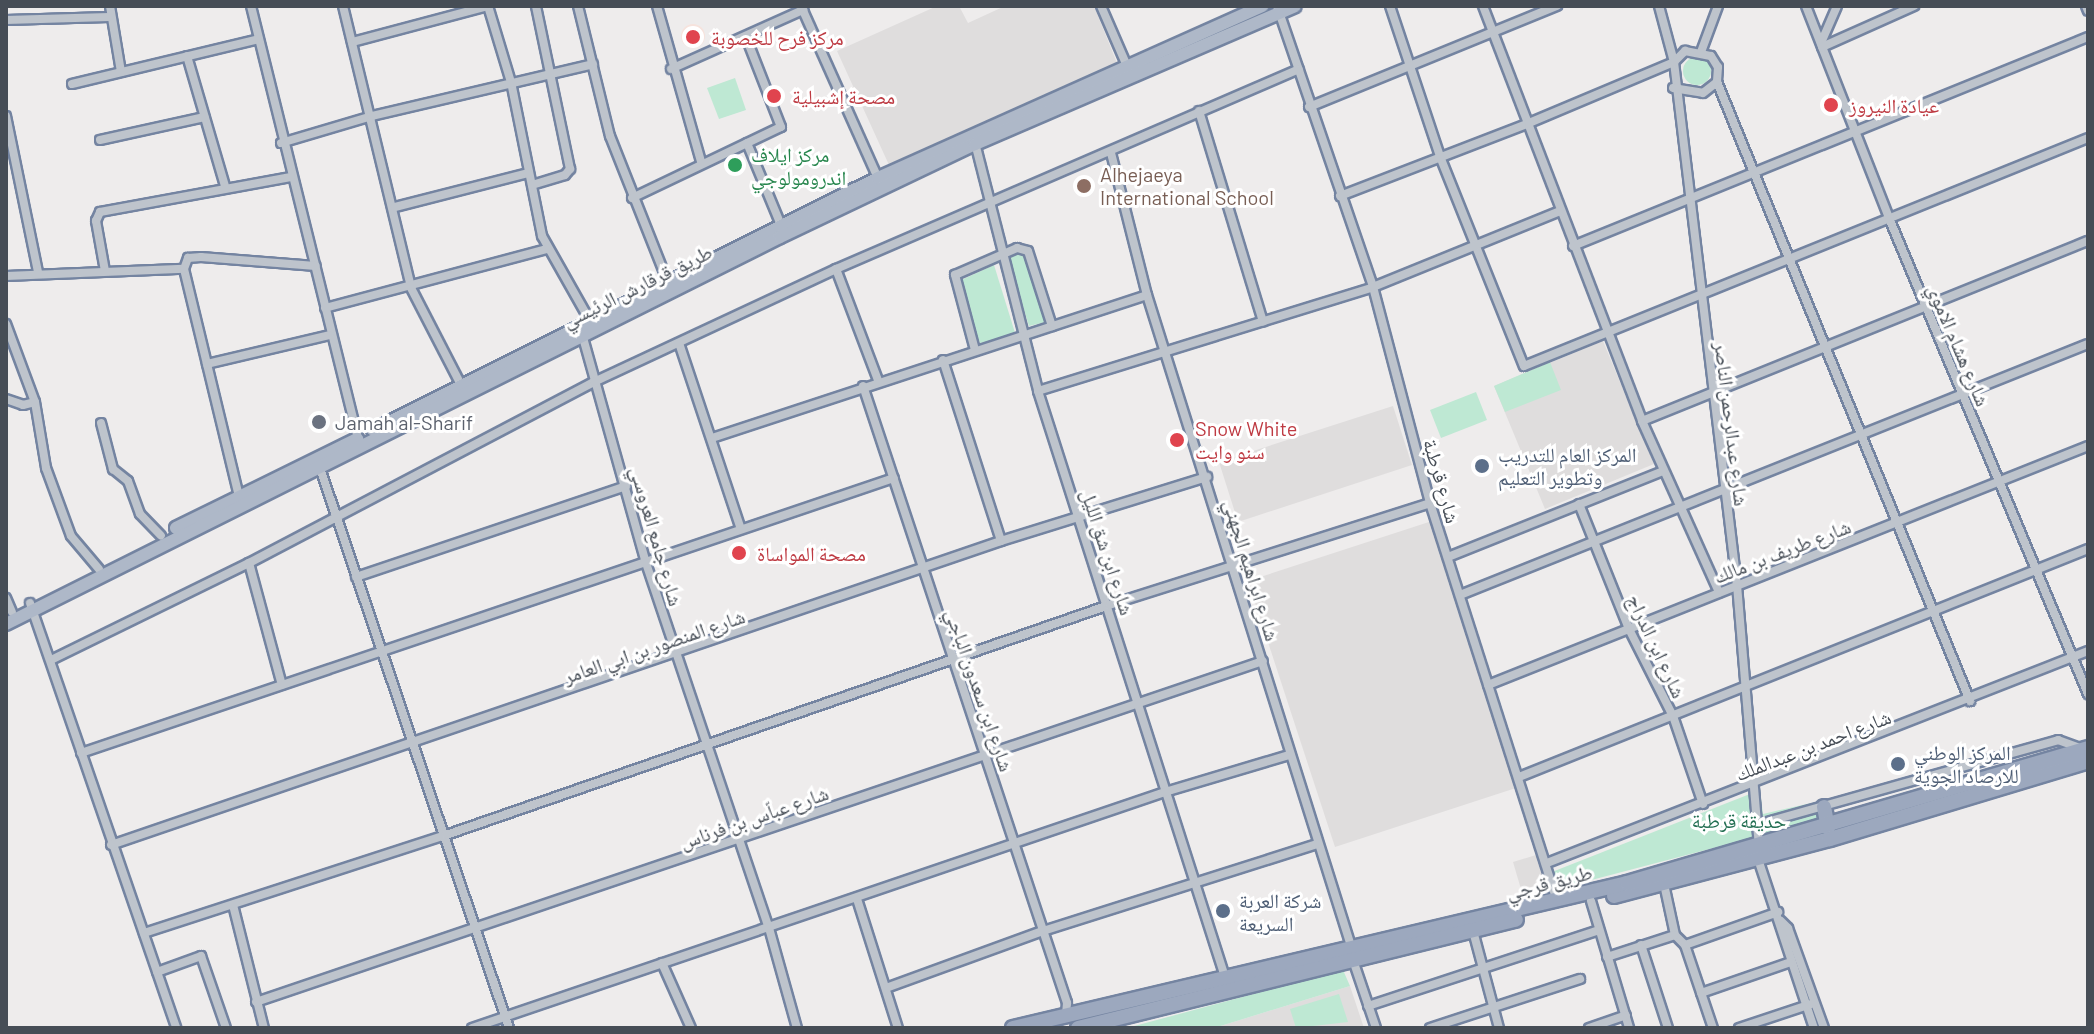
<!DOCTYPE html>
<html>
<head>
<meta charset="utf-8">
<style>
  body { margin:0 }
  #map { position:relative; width:2094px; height:1034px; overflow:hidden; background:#eeecec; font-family:Barlow,"Noto Naskh Arabic",sans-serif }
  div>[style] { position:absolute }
  .education>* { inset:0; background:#dfdddd }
  .medical>* { inset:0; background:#f6e3dd }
  .round { border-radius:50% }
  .green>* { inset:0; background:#bee8d3 }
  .roads { filter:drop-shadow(2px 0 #7484a1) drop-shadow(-2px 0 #7484a1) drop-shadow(0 2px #7484a1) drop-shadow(0 -2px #7484a1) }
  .minor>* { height:8px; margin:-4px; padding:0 4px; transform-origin:4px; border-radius:4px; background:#bec4cc }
  .primary>* { height:12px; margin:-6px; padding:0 6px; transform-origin:6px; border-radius:6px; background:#aeb8c8 }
  .trunk>* { height:14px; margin:-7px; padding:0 7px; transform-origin:7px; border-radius:7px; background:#9ca8be }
  .dots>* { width:22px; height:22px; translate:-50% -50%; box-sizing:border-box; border:4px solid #fff; border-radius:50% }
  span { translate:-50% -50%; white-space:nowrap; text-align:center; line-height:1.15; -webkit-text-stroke:6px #fff; paint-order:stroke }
  .health-label { font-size:20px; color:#be3a42 }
  .left { translate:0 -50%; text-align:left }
  .leisure-label { font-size:20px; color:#27864d }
  .education-label { font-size:20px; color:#785e54 }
  .street-label { font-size:20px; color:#464d56 }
  .worship-label { font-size:20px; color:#5b616d }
  .service-label { font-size:20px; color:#4e5e75 }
  .park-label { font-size:20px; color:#216e51 }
  .frame { position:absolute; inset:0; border:8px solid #464d56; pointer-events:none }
</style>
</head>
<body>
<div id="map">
  <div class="education">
    <i style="clip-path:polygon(937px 6px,959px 6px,968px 23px,1005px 6px,1094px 6px,1117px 63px,889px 165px,837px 51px)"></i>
    <i style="clip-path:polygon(1603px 341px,1654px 464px,1545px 509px,1494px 386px)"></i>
    <i style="clip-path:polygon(1393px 406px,1412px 465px,1238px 522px,1219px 462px)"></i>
    <i style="clip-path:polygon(1432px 521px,1519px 787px,1335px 847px,1248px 581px)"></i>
    <i style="clip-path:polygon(1536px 855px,1546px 889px,1523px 896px,1513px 862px)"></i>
    <i style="clip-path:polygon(1350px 986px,1364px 1028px,1214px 1028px)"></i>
  </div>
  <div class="medical">
    <i class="round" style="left:681px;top:24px;width:24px;height:24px"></i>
  </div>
  <div class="green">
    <i class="round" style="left:1683px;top:57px;width:28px;height:28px"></i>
    <i style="clip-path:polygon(735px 78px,746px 110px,719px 119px,707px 88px)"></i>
    <i style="clip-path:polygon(1022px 252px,1046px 322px,1029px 326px,1008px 258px)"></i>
    <i style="clip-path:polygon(994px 265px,1016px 336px,980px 343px,957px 282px)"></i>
    <i style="clip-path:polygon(1550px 362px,1561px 390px,1505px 412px,1494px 386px)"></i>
    <i style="clip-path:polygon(1476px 392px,1487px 420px,1441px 438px,1430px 410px)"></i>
    <i style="clip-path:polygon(1760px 790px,1763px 814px,1820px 801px,1824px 819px,1580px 883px,1563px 884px,1552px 872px)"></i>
    <i style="clip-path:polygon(1343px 970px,1350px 986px,1214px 1028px,1127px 1028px)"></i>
    <i style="clip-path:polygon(1339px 994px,1348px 1022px,1296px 1028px,1290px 1009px)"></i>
  </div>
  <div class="roads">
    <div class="minor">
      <i style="left:110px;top:6px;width:67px;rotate:80.5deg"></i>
      <i style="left:251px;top:6px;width:445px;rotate:76.1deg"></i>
      <i style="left:343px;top:6px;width:290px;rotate:76.4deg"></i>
      <i style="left:411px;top:288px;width:109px;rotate:62.7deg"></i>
      <i style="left:488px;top:6px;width:79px;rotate:73.2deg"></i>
      <i style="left:511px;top:82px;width:157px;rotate:78.6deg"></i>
      <i style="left:542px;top:236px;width:95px;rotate:60.5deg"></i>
      <i style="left:578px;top:6px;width:134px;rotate:76.2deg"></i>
      <i style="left:610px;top:136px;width:155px;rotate:68.4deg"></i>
      <i style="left:657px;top:6px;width:162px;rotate:74.2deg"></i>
      <i style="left:801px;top:6px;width:188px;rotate:65.9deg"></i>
      <i style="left:1101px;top:6px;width:65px;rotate:66.6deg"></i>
      <i style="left:1277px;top:6px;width:297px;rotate:71.1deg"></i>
      <i style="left:1373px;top:287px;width:223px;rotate:75.2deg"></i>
      <i style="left:1430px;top:503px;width:417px;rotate:72.3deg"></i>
      <i style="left:1390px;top:6px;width:161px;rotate:71.6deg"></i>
      <i style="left:1441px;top:159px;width:223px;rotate:68.2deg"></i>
      <i style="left:1524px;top:366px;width:608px;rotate:-22.01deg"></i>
      <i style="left:1483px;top:6px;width:444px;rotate:69deg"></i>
      <i style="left:1642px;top:421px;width:188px;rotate:65.8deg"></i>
      <i style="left:1659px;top:6px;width:58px;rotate:75deg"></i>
      <i style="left:1674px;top:62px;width:527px;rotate:83.13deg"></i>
      <i style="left:1737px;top:585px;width:263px;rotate:85.2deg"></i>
      <i style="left:1806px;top:6px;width:228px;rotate:68.6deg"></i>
      <i style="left:1889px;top:218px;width:516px;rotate:67.31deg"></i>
      <i style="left:2086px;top:6px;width:5px;rotate:68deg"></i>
      <i style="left:6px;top:20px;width:103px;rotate:-1.7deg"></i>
      <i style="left:352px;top:42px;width:141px;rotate:-14.8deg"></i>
      <i style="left:1821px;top:43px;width:40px;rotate:-66.6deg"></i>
      <i style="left:1822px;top:47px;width:101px;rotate:-24deg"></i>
      <i style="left:1701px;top:52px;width:49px;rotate:-69.7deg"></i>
      <i style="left:187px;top:56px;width:135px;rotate:73.7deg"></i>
      <i style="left:671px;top:69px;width:145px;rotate:-24.1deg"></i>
      <i style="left:72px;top:84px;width:192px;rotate:-13.5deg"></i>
      <i style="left:1673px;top:88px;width:30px;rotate:9deg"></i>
      <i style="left:1703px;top:93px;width:18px;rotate:-38deg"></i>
      <i style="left:1309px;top:107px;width:268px;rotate:-22.2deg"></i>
      <i style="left:1199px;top:111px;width:220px;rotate:73.1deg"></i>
      <i style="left:6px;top:116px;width:159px;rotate:78.4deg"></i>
      <i style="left:974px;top:139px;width:260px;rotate:75.7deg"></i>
      <i style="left:1038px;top:391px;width:615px;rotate:72.3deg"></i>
      <i style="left:100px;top:140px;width:107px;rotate:-12.4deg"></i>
      <i style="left:281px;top:143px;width:95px;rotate:-16.5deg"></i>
      <i style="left:372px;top:116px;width:227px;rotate:-13.2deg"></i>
      <i style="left:747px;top:143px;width:89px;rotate:67.5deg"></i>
      <i style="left:1111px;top:153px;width:146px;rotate:75.8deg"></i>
      <i style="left:1147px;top:295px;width:685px;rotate:72.6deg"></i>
      <i style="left:532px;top:185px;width:34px;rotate:-17deg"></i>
      <i style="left:565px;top:175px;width:8px;rotate:-50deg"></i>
      <i style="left:570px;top:169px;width:167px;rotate:-101.8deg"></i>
      <i style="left:1340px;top:196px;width:203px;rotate:-21.1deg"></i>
      <i style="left:1529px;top:123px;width:157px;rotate:-22.8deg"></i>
      <i style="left:1674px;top:62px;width:16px;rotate:-45deg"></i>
      <i style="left:1685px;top:51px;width:26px;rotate:11deg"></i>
      <i style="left:1711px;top:56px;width:13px;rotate:58deg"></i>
      <i style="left:1718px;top:67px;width:15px;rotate:94deg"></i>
      <i style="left:1717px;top:82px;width:669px;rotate:67.77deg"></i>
      <i style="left:632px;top:198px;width:165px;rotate:-25.5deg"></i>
      <i style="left:781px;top:127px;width:97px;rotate:-111.3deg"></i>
      <i style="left:395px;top:207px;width:137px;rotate:-14.3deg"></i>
      <i style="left:1573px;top:246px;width:556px;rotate:-22.09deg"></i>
      <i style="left:184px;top:269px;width:234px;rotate:76.4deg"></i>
      <i style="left:836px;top:269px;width:119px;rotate:69.3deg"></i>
      <i style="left:105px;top:271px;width:51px;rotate:-100.2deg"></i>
      <i style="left:96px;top:221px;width:10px;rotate:-66deg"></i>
      <i style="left:100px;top:212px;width:194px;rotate:-10.4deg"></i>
      <i style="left:6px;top:276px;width:178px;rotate:-2.3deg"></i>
      <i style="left:184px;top:269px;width:12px;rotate:-70deg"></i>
      <i style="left:188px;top:258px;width:13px;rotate:-4deg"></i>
      <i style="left:201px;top:257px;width:115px;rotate:4.5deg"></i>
      <i style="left:325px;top:308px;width:230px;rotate:-14.9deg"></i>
      <i style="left:6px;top:324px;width:83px;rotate:69.6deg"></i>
      <i style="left:35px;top:402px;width:67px;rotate:80.5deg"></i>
      <i style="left:46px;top:468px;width:72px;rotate:69.8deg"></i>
      <i style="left:71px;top:536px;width:43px;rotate:49.7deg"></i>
      <i style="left:582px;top:334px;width:238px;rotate:74.4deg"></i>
      <i style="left:646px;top:563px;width:385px;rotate:71.4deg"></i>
      <i style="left:769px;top:928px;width:104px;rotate:74.4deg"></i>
      <i style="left:679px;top:343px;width:196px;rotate:71.6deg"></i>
      <i style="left:975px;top:350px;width:78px;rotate:-104.9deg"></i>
      <i style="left:955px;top:275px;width:68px;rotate:-23.5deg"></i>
      <i style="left:1017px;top:248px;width:11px;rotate:15deg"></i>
      <i style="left:1028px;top:251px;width:79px;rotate:72.3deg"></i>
      <i style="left:943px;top:360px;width:190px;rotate:72.2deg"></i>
      <i style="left:207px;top:364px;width:126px;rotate:-13.3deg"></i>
      <i style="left:863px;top:386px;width:650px;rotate:71.7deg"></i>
      <i style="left:1067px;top:1003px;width:11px;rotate:95deg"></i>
      <i style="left:1038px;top:391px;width:351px;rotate:-17.2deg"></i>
      <i style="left:1373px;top:287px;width:202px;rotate:-22.1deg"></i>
      <i style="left:6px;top:399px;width:18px;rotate:19deg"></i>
      <i style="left:23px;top:405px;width:12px;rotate:-14deg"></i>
      <i style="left:1642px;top:421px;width:481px;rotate:-22deg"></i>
      <i style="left:101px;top:423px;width:48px;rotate:75.4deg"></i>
      <i style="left:113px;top:469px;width:19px;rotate:39deg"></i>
      <i style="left:128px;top:481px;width:35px;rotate:70deg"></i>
      <i style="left:140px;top:514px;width:30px;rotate:46deg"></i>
      <i style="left:712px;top:438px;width:458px;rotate:-18.2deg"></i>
      <i style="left:319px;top:465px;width:594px;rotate:71.35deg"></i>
      <i style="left:1579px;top:504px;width:135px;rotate:68.2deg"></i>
      <i style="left:1629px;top:629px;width:97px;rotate:63.2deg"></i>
      <i style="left:1673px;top:716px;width:93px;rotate:71.2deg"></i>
      <i style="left:1448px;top:557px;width:232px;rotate:-21.8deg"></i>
      <i style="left:249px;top:563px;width:126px;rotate:74.9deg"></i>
      <i style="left:356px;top:577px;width:285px;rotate:-18.6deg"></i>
      <i style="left:1460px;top:595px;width:676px;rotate:-21.79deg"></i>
      <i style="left:6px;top:598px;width:15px;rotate:67deg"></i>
      <i style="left:30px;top:603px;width:449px;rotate:71deg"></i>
      <i style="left:51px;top:660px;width:220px;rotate:-26.1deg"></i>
      <i style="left:249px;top:563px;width:390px;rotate:-27.7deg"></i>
      <i style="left:594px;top:382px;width:267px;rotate:-25deg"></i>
      <i style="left:836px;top:269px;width:504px;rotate:-23.36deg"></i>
      <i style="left:1488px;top:685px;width:646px;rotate:-21.72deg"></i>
      <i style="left:81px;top:753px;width:858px;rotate:-18.69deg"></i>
      <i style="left:1519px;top:777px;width:613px;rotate:-21.84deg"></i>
      <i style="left:1756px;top:825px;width:314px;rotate:-15.7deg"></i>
      <i style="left:2058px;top:740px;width:27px;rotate:20deg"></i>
      <i style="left:111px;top:845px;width:940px;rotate:-18.86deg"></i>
      <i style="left:1001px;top:541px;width:216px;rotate:-17.3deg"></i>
      <i style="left:1758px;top:859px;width:178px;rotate:71.7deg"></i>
      <i style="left:1547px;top:863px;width:581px;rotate:-21.4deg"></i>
      <i style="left:1664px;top:884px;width:52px;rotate:77.8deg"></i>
      <i style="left:1675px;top:935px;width:14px;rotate:45deg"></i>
      <i style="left:1685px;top:945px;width:88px;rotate:71.4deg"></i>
      <i style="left:857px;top:899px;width:135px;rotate:72.4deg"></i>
      <i style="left:1591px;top:901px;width:133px;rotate:73.3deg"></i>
      <i style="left:233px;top:905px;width:127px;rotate:75.9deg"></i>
      <i style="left:1781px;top:921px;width:10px;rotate:45deg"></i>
      <i style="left:1788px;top:928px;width:106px;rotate:70.2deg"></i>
      <i style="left:1473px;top:931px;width:100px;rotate:75deg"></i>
      <i style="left:144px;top:933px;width:318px;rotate:-18deg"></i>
      <i style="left:446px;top:835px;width:702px;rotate:-19.13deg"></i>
      <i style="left:1109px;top:605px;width:337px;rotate:-17.6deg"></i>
      <i style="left:1641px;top:945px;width:87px;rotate:72deg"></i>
      <i style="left:1685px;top:945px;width:99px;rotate:-19.5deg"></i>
      <i style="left:1607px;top:957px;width:71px;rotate:-17.9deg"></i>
      <i style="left:1353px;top:960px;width:72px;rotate:71.3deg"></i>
      <i style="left:662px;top:963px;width:71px;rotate:66deg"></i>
      <i style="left:157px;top:972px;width:47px;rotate:-20deg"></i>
      <i style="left:201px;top:956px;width:76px;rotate:70.9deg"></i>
      <i style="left:886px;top:988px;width:167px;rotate:-20deg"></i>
      <i style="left:1043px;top:931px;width:288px;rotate:-17.6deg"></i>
      <i style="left:1701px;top:993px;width:95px;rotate:-19deg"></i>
      <i style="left:256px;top:1002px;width:1063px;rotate:-18.71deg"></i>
      <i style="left:1368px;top:1006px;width:243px;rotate:-18.2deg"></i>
      <i style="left:472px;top:1028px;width:732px;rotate:-18.81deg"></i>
      <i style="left:1165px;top:792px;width:129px;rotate:-16.6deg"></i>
      <i style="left:1430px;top:1028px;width:158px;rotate:-18.1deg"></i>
      <i style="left:1589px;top:1028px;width:39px;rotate:-19deg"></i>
      <i style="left:1739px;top:1028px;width:76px;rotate:-18.4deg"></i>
    </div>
    <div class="primary">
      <i style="left:373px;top:430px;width:564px;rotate:-26.52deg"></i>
      <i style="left:878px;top:178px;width:421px;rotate:-24.1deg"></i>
      <i style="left:176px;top:528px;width:202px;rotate:-26.2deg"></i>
      <i style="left:6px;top:624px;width:865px;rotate:-26.57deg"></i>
      <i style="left:780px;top:237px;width:216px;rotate:-25.5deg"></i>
      <i style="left:975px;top:144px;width:348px;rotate:-23.3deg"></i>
    </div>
    <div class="trunk">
      <i style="left:1824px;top:807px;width:21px;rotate:79deg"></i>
      <i style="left:1614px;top:896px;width:223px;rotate:-14.8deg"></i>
      <i style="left:1830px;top:839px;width:270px;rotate:-16.8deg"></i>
      <i style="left:1013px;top:1028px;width:631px;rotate:-13.29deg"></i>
      <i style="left:1627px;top:883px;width:480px;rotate:-16.3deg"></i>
      <i style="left:1078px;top:1028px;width:451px;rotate:-13.9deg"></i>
    </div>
  </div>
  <div class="dots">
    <i style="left:693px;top:37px;background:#e0444e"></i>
    <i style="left:774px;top:96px;background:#e0444e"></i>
    <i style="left:1831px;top:105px;background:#e0444e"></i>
    <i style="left:735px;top:165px;background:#2e9e5b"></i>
    <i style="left:1084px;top:186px;background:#8d6e63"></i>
    <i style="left:319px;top:422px;background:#6b7280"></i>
    <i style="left:1177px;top:440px;background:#e0444e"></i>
    <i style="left:1482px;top:466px;background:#5c6f8a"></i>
    <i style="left:739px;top:553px;background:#e0444e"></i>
    <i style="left:1898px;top:764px;background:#5c6f8a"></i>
    <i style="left:1223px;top:911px;background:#5c6f8a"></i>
  </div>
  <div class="health-label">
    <span class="left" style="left:711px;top:37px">مركز فرح للخصوبة</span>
    <span class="left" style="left:792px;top:96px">مصحة إشبيلية</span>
    <span class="left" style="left:1849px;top:105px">عيادة النيروز</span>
    <span class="left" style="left:1195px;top:440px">Snow White<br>سنو وايت</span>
    <span class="left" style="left:757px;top:553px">مصحة المواساة</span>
  </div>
  <div class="leisure-label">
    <span class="left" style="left:751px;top:166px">مركز ايلاف<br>اندرومولوجي</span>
  </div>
  <div class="education-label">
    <span class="left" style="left:1100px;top:186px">Alhejaeya<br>International School</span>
  </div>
  <div class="street-label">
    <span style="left:637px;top:286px;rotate:-26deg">طريق قرقارش الرئيسي</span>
    <span style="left:1959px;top:345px;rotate:67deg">شارع هشام الاموي</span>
    <span style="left:1732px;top:424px;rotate:83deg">شارع عبدالرحمن الناصر</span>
    <span style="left:1442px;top:481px;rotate:74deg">شارع قرطبة</span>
    <span style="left:657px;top:536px;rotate:74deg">شارع جامع العروسي</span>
    <span style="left:1782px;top:551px;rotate:-21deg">شارع طريف بن مالك</span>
    <span style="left:1108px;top:552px;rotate:72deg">شارع ابن شق الليل</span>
    <span style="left:1252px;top:570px;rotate:73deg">شارع ابراهيم الجهني</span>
    <span style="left:654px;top:646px;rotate:-19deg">شارع المنصور بن ابي العامر</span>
    <span style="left:1657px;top:646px;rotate:65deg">شارع ابن الدراج</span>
    <span style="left:980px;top:690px;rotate:71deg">شارع ابن سعدون الباجي</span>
    <span style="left:1813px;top:745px;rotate:-21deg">شارع احمد بن عبدالملك</span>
    <span style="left:754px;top:817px;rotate:-19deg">شارع عباّس بن فرناس</span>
    <span style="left:1549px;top:882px;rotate:-14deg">طريق قرجي</span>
  </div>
  <div class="worship-label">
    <span class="left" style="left:335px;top:422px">Jamah al-Sharif</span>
  </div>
  <div class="service-label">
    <span class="left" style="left:1498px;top:466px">المركز العام للتدريب<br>وتطوير التعليم</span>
    <span class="left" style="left:1914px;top:764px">المركز الوطني<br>للارصاد الجوية</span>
    <span class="left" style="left:1239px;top:912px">شركة العربة<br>السريعة</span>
  </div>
  <div class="park-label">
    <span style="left:1739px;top:820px">حديقة قرطبة</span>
  </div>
  <div class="frame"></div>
</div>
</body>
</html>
